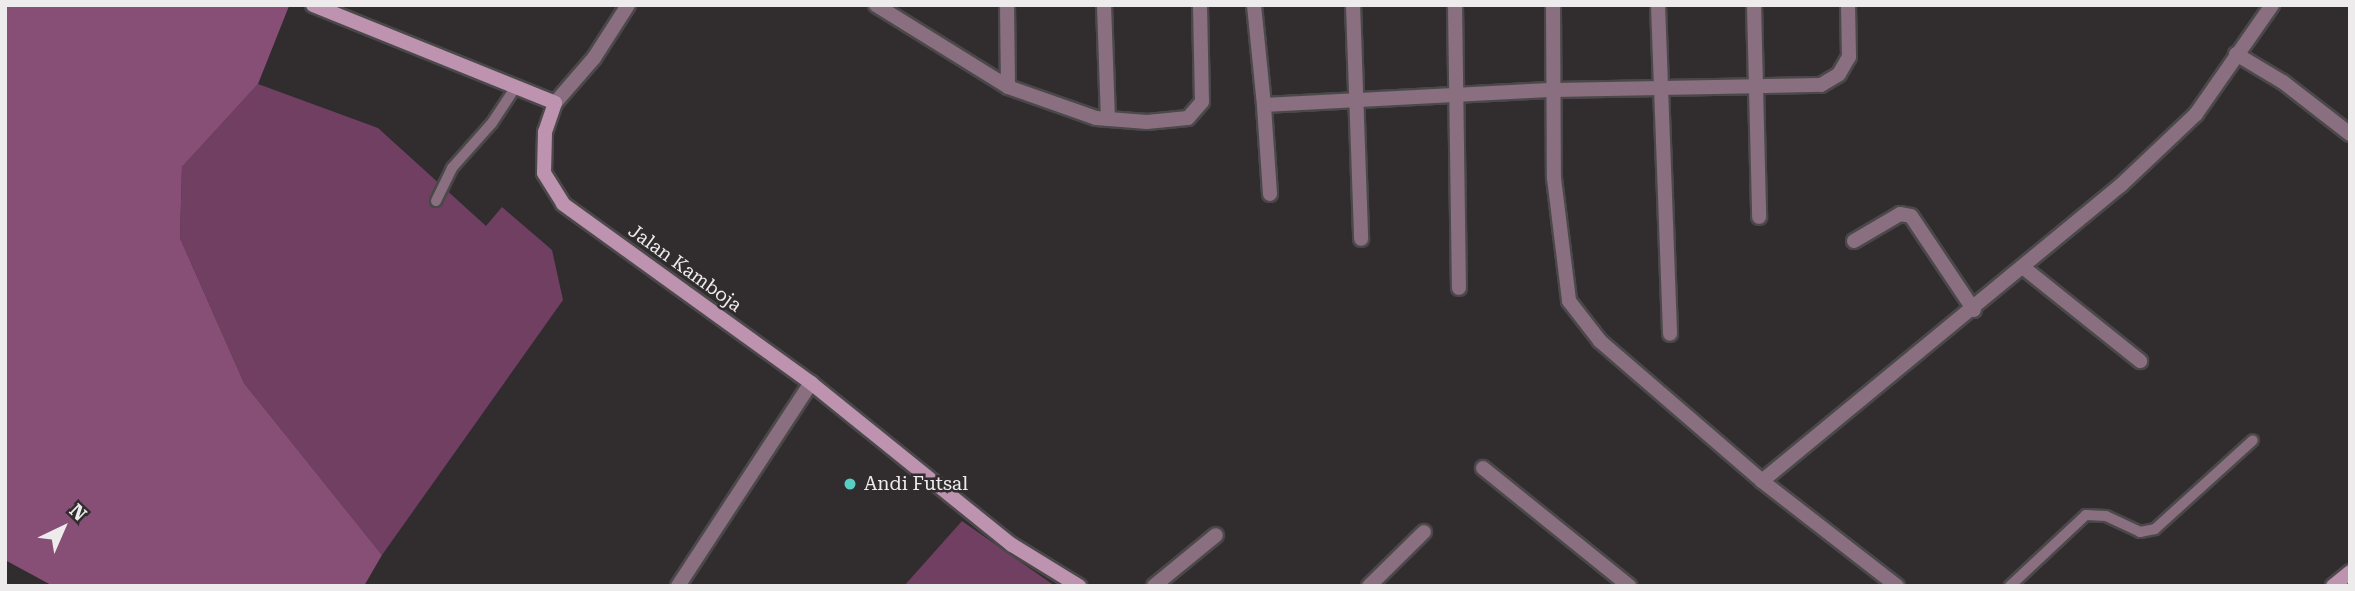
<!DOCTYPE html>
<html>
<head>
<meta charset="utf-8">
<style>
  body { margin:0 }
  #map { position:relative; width:2355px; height:591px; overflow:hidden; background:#312d2f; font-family:"Roboto Serif",serif }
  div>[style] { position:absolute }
  .green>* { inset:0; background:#713f62 }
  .forest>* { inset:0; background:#874e76 }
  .roads { filter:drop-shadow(2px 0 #4b484a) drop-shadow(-2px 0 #4b484a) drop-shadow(0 2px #4b484a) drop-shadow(0 -2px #4b484a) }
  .lane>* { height:10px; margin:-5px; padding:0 5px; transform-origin:5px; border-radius:5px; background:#896f80 }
  .street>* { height:14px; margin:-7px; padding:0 7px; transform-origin:7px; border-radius:7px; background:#896f80 }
  .secondary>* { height:14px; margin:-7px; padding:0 7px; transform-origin:7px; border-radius:7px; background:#bd93af }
  .dots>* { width:19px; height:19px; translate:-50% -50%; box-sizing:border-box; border:4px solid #312d2f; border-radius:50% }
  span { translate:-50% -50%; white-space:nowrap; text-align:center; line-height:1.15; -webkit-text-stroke:5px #312d2f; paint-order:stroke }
  .street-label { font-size:19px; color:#eeebed }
  .poi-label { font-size:19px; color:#eeebed }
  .left { translate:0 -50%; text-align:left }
  .frame { position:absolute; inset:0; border:7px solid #eeebed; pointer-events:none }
  .north { position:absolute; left:28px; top:493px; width:70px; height:70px; -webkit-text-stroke:5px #312d2f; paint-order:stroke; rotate:44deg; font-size:19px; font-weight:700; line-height:28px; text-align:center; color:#eeebed }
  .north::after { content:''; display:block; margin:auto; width:24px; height:32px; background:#eeebed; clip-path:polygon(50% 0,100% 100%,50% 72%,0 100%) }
</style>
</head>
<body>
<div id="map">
  <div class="green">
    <i style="clip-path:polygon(258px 84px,378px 128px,486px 226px,502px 207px,552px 250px,563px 300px,382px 555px,244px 383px,180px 238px,182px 167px)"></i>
    <i style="clip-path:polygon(962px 521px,1055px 586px,904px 586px)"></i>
  </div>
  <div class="forest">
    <i style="clip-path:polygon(5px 5px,289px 6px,258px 84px,182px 167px,180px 238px,244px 383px,382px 555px,364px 586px,53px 586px,5px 560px)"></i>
  </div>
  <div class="roads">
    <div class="lane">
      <i style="left:436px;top:201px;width:37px;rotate:-64deg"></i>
      <i style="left:452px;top:168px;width:60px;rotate:-48.4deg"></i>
      <i style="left:492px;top:123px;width:42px;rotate:-56.7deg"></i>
      <i style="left:2010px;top:586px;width:104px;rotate:-43.1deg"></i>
      <i style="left:2086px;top:515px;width:20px;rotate:3deg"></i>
      <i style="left:2106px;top:516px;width:38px;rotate:25deg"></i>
      <i style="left:2140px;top:532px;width:15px;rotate:-11deg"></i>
      <i style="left:2155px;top:529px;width:132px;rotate:-42.2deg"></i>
    </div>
    <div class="street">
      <i style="left:876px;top:5px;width:155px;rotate:31.8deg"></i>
      <i style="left:1008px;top:87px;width:93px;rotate:19.4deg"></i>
      <i style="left:1096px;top:118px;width:51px;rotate:4.5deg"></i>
      <i style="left:1147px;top:122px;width:41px;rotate:-5.6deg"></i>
      <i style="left:1188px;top:118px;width:21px;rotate:-49deg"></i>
      <i style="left:1202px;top:102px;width:97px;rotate:-91.2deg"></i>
      <i style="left:1007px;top:5px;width:82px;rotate:89.3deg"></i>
      <i style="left:1104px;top:5px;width:114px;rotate:88deg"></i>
      <i style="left:1254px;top:5px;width:100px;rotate:84.3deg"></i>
      <i style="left:1353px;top:5px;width:234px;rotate:88deg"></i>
      <i style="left:1455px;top:5px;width:283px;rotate:89.2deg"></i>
      <i style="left:1553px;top:5px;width:173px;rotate:89.7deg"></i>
      <i style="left:1554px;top:178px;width:124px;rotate:83deg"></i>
      <i style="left:1569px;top:301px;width:51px;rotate:52.2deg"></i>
      <i style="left:1600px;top:341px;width:214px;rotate:40.8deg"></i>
      <i style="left:1762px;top:481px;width:171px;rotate:37.9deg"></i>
      <i style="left:1658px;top:5px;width:329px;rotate:87.9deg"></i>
      <i style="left:1754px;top:5px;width:212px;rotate:88.6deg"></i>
      <i style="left:2236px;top:54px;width:55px;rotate:30.8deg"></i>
      <i style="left:2283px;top:82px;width:85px;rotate:37.8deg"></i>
      <i style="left:555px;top:103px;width:60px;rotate:-49.1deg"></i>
      <i style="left:594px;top:58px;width:63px;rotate:-57.3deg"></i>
      <i style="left:1270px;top:194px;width:89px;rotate:-93.9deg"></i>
      <i style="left:1264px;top:105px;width:290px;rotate:-3deg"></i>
      <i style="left:1554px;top:90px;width:267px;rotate:-1.1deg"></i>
      <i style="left:1821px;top:85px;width:21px;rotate:-31deg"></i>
      <i style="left:1839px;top:74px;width:20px;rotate:-60deg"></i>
      <i style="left:1849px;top:57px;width:52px;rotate:-91.1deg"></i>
      <i style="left:1854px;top:241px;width:53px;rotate:-30.4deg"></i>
      <i style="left:1900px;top:214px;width:11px;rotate:10deg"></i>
      <i style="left:1911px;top:216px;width:113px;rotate:56.2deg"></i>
      <i style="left:2024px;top:268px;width:149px;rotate:38.7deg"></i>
      <i style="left:1483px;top:468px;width:188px;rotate:38.9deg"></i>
      <i style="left:1762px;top:481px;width:465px;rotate:-39.5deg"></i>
      <i style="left:2121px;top:185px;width:103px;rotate:-43.4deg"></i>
      <i style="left:2196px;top:114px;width:133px;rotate:-55.1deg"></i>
      <i style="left:678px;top:586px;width:243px;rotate:-56.8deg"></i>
      <i style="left:1154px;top:586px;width:80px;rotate:-39.4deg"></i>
      <i style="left:1369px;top:586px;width:77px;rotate:-44.5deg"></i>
    </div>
    <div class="secondary">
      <i style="left:313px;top:5px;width:261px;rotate:22deg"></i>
      <i style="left:555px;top:103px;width:31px;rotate:109deg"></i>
      <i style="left:545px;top:132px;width:41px;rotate:91.4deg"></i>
      <i style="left:544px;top:173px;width:36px;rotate:58deg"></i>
      <i style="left:563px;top:204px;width:306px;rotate:35.8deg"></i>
      <i style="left:811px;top:383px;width:258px;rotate:38.9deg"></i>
      <i style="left:1012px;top:545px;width:79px;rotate:31.5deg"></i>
      <i style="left:2333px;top:586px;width:22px;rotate:-39deg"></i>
    </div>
  </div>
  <div class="dots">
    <i style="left:850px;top:484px;background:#56cec4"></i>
  </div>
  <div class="street-label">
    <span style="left:685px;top:268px;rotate:36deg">Jalan Kamboja</span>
  </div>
  <div class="poi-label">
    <span class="left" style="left:864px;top:484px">Andi Futsal</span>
  </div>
  <div class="frame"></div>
  <div class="north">N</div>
</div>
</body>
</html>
